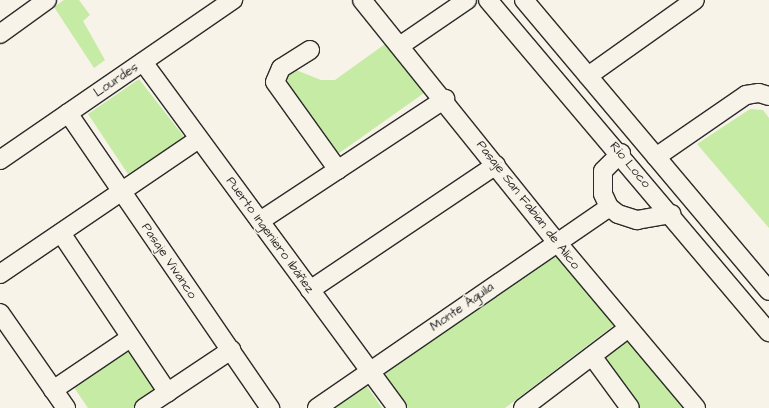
<!DOCTYPE html>
<html>
<head>
<meta charset="utf-8">
<style>
  body { margin:0 }
  #map { position:relative; width:769px; height:408px; overflow:hidden; background:#f7f3e8; font-family:"Architects Daughter",sans-serif }
  div>[style] { position:absolute }
  .green>* { inset:0; background:#c6eba4 }
  .roads { filter:drop-shadow(1px 0 #2b2b2b) drop-shadow(-1px 0 #2b2b2b) drop-shadow(0 1px #2b2b2b) drop-shadow(0 -1px #2b2b2b) }
  .minor>* { height:18px; margin:-9px; padding:0 9px; transform-origin:9px; border-radius:9px; background:#f7f3e8 }
  span { translate:-50% -50%; white-space:nowrap; text-align:center; line-height:1.15; -webkit-text-stroke:3px #f7f3e8; paint-order:stroke }
  .street-label { font-size:13px; color:#2b2b2b }
</style>
</head>
<body>
<div id="map">
  <div class="green">
    <i style="clip-path:polygon(64px 0,79px 0,90px 15px,83px 21px,105px 60px,94px 68px,54px 7px)"></i>
    <i style="clip-path:polygon(392px 39px,434px 86px,335px 156px,283px 77px,296px 70px,321px 80px,335px 80px)"></i>
    <i style="clip-path:polygon(139px 79px,185px 138px,128px 174px,88px 114px)"></i>
    <i style="clip-path:polygon(750px 109px,763px 110px,769px 118px,769px 228px,697px 144px)"></i>
    <i style="clip-path:polygon(553px 250px,617px 323px,505px 408px,404px 408px,379px 375px)"></i>
    <i style="clip-path:polygon(627px 339px,689px 408px,636px 408px,599px 359px)"></i>
    <i style="clip-path:polygon(127px 345px,159px 393px,137px 408px,88px 408px,71px 383px)"></i>
    <i style="clip-path:polygon(366px 385px,382px 408px,333px 408px)"></i>
  </div>
  <div class="roads">
    <div class="minor">
      <i style="left:362px;top:0;width:309px;rotate:51.2deg"></i>
      <i style="left:556px;top:241px;width:218px;rotate:50deg"></i>
      <i style="left:488px;top:0;width:435px;rotate:49.8deg"></i>
      <i style="left:524px;top:0;width:380px;rotate:49.9deg"></i>
      <i style="left:0;top:34px;width:58px;rotate:-35.9deg"></i>
      <i style="left:401px;top:45px;width:80px;rotate:-34.3deg"></i>
      <i style="left:310px;top:50px;width:34px;rotate:148deg"></i>
      <i style="left:281px;top:68px;width:15px;rotate:113deg"></i>
      <i style="left:275px;top:82px;width:108px;rotate:54.4deg"></i>
      <i style="left:143px;top:62px;width:429px;rotate:53.7deg"></i>
      <i style="left:588px;top:76px;width:131px;rotate:-35.4deg"></i>
      <i style="left:68px;top:113px;width:358px;rotate:55.6deg"></i>
      <i style="left:621px;top:153px;width:25px;rotate:135deg"></i>
      <i style="left:603px;top:171px;width:23px;rotate:90deg"></i>
      <i style="left:603px;top:194px;width:14px;rotate:65deg"></i>
      <i style="left:609px;top:207px;width:11px;rotate:38deg"></i>
      <i style="left:618px;top:214px;width:20px;rotate:18deg"></i>
      <i style="left:637px;top:220px;width:35px;rotate:-10deg"></i>
      <i style="left:656px;top:157px;width:109px;rotate:-34.6deg"></i>
      <i style="left:746px;top:95px;width:13px;rotate:-9deg"></i>
      <i style="left:759px;top:93px;width:10px;rotate:17deg"></i>
      <i style="left:0;top:160px;width:283px;rotate:-34.5deg"></i>
      <i style="left:260px;top:221px;width:222px;rotate:-33.4deg"></i>
      <i style="left:61px;top:233px;width:192px;rotate:56.2deg"></i>
      <i style="left:0;top:274px;width:240px;rotate:-34.2deg"></i>
      <i style="left:310px;top:290px;width:224px;rotate:-33.9deg"></i>
      <i style="left:0;top:313px;width:116px;rotate:55.2deg"></i>
      <i style="left:592px;top:356px;width:64px;rotate:53.8deg"></i>
      <i style="left:53px;top:390px;width:93px;rotate:-34deg"></i>
      <i style="left:144px;top:408px;width:105px;rotate:-33.7deg"></i>
      <i style="left:317px;top:408px;width:354px;rotate:-34.5deg"></i>
      <i style="left:523px;top:408px;width:131px;rotate:-37.2deg"></i>
    </div>
  </div>
  <div class="street-label">
    <span style="left:116px;top:80px;rotate:-34deg">Lourdes</span>
    <span style="left:630px;top:165px;rotate:50deg">Río Loco</span>
    <span style="left:528px;top:205px;rotate:52deg">Pasaje San Fabian de Alico</span>
    <span style="left:270px;top:235px;rotate:54deg">Puerto Ingeniero Ibáñez</span>
    <span style="left:169px;top:261px;rotate:56deg">Pasaje Vivanco</span>
    <span style="left:462px;top:307px;rotate:-35deg">Monte Águila</span>
  </div>
</div>
</body>
</html>
